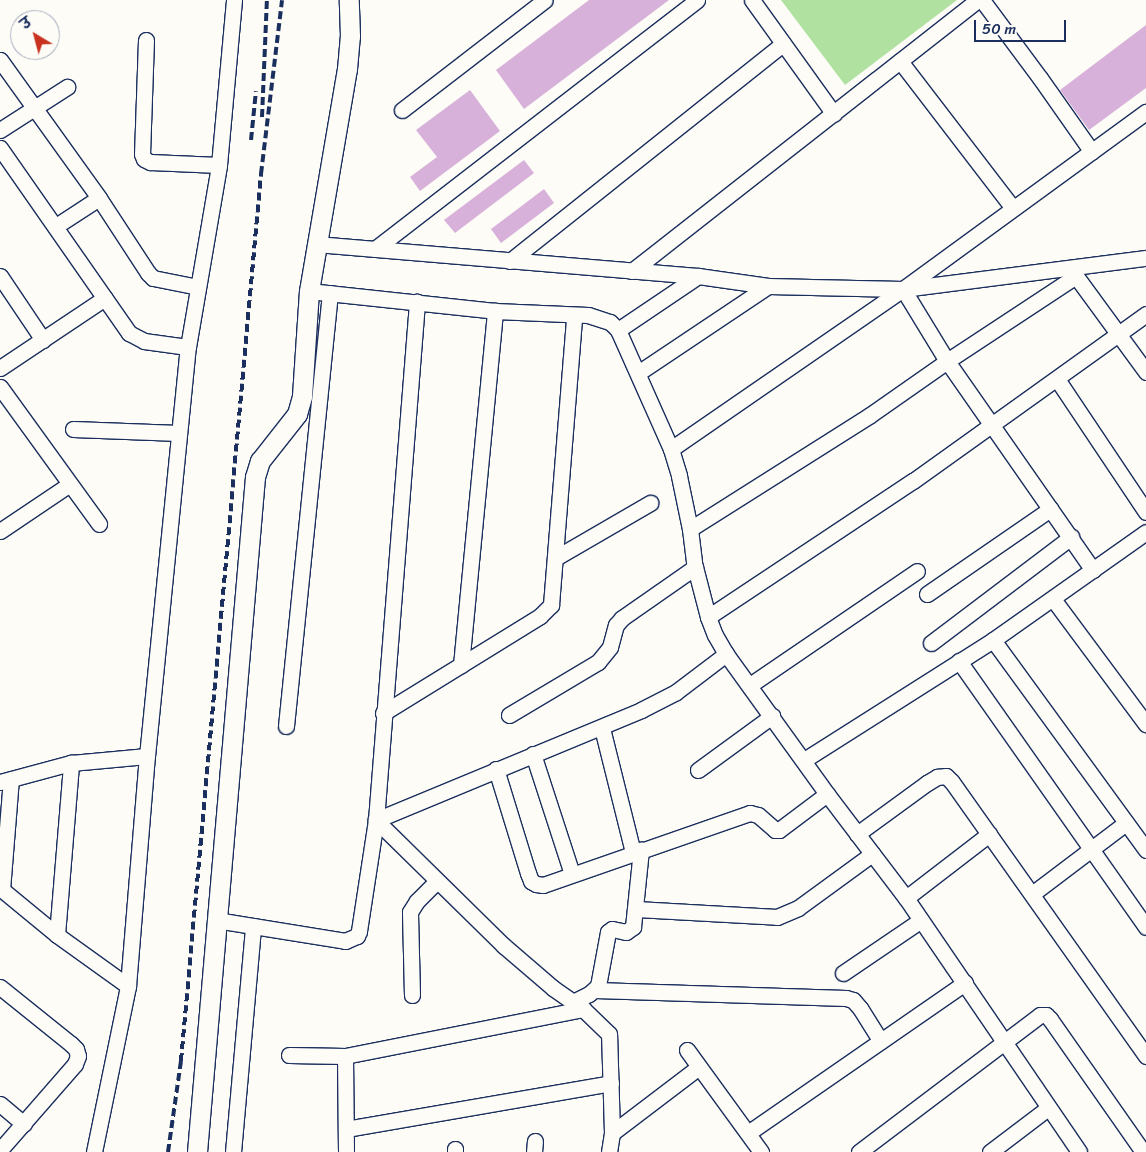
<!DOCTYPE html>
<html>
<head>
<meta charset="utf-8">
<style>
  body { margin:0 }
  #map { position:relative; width:1146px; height:1152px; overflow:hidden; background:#fdfcf7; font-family:Sriracha,"Playpen Sans Deva",sans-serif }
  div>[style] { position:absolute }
  .green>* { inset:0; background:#b1e1a0 }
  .building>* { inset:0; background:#d7b1d9 }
  .roads { filter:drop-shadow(1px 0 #1b2f5e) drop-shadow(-1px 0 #1b2f5e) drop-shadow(0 1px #1b2f5e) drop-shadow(0 -1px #1b2f5e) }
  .minor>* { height:15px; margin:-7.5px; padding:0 7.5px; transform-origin:7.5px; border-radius:7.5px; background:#fdfcf7 }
  .tertiary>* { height:19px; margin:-9.5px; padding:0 9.5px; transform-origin:9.5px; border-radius:9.5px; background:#fdfcf7 }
  .rail>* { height:4px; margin-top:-2px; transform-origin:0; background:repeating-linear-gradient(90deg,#1b2f5e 0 8px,transparent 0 12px) }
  span { translate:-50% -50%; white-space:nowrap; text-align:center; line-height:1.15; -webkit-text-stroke:4px #fdfcf7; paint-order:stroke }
  .north { position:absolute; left:10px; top:10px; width:50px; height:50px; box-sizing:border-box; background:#fdfcf7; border:1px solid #a3aaba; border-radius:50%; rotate:323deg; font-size:14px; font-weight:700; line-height:20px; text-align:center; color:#1b2f5e }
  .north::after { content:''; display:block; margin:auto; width:18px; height:22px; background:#c8321e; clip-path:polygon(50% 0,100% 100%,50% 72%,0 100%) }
  .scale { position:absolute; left:974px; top:20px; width:92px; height:22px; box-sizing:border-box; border:2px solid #1b2f5e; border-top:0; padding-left:6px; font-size:15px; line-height:18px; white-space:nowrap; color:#1b2f5e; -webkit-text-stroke:4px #fdfcf7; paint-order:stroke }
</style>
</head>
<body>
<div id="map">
  <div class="green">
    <i style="clip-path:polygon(781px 0,957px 0,845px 85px)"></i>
  </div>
  <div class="building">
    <i style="clip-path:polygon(589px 0,669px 0,524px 109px,496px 70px)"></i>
    <i style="clip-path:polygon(1146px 25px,1146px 88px,1089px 130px,1060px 90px)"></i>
    <i style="clip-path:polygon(470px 90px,500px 131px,420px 191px,410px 177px,437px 157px,416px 130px)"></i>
    <i style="clip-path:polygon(524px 160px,534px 173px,455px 233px,444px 220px)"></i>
    <i style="clip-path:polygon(544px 189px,554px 203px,501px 243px,491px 229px)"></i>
  </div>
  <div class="roads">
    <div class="minor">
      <i style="left:752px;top:0;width:140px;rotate:54.3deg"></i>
      <i style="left:982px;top:0;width:97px;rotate:53.4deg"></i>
      <i style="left:1040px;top:78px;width:90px;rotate:54.9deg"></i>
      <i style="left:146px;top:40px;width:114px;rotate:92deg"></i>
      <i style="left:142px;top:154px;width:5px;rotate:68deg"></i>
      <i style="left:144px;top:159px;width:7px;rotate:27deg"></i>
      <i style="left:150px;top:162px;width:69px;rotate:2.5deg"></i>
      <i style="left:0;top:60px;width:170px;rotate:54.3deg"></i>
      <i style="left:99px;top:198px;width:90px;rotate:56.8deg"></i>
      <i style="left:148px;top:273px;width:7px;rotate:45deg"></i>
      <i style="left:153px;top:278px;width:46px;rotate:11.3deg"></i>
      <i style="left:900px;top:61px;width:185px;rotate:52.5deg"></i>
      <i style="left:402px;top:110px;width:180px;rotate:-37.6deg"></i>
      <i style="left:0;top:130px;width:80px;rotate:-32.7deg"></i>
      <i style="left:0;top:148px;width:226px;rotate:55.1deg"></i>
      <i style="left:129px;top:333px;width:17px;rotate:28deg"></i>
      <i style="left:144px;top:341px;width:44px;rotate:7.8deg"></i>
      <i style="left:56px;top:226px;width:51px;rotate:-33.1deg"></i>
      <i style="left:316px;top:244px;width:383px;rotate:4.8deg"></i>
      <i style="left:698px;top:276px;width:71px;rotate:8.1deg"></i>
      <i style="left:768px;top:286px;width:135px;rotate:1.3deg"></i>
      <i style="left:903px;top:289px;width:301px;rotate:-36.1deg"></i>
      <i style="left:375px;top:249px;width:407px;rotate:-37.7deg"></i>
      <i style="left:510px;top:261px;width:349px;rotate:-38.5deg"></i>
      <i style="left:1070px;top:268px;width:129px;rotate:53.8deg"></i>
      <i style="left:632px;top:271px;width:439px;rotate:-38.1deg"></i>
      <i style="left:0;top:276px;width:77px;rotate:56.1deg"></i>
      <i style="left:903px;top:289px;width:84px;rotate:58.6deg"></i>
      <i style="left:947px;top:361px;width:255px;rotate:55.1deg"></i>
      <i style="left:309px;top:291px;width:187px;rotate:6.1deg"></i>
      <i style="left:495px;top:311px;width:93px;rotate:2.5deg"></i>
      <i style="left:588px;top:315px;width:23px;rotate:18deg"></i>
      <i style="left:610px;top:322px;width:11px;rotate:45deg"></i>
      <i style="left:618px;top:330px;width:130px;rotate:66deg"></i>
      <i style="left:671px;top:449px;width:28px;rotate:73deg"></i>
      <i style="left:679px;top:476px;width:54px;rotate:78.3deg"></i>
      <i style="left:690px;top:529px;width:38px;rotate:83deg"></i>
      <i style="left:695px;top:567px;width:52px;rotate:75.4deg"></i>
      <i style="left:708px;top:617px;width:19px;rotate:69deg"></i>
      <i style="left:715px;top:635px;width:22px;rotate:60deg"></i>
      <i style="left:726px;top:654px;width:173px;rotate:54.2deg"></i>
      <i style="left:827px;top:794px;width:131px;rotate:52.8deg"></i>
      <i style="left:906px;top:898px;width:307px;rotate:55.7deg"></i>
      <i style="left:618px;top:330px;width:97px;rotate:-34deg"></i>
      <i style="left:0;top:368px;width:126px;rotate:-33.7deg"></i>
      <i style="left:638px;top:373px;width:156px;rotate:-33.8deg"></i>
      <i style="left:1057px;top:379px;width:160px;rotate:56.2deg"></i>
      <i style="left:0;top:387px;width:169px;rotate:54.1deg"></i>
      <i style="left:73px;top:429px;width:106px;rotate:2.2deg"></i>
      <i style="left:671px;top:449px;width:282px;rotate:-34.6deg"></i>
      <i style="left:903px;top:289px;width:245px;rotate:-7.3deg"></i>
      <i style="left:690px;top:529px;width:213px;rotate:-32.3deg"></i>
      <i style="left:870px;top:415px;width:94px;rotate:-35deg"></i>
      <i style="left:947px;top:361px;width:154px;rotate:-33.4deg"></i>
      <i style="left:0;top:531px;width:84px;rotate:-33.9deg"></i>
      <i style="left:557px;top:557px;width:108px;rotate:-30.1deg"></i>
      <i style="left:927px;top:594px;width:150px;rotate:-34.6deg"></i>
      <i style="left:1053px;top:599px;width:156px;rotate:53.4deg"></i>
      <i style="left:708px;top:617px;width:246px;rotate:-33.6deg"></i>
      <i style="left:913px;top:481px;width:287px;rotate:-35.6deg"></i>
      <i style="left:993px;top:640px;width:260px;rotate:53.9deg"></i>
      <i style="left:931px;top:643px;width:176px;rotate:-37.1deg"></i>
      <i style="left:959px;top:661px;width:325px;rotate:54.9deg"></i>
      <i style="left:461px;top:665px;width:356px;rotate:-84.5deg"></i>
      <i style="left:750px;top:685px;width:202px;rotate:-34.3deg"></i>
      <i style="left:383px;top:713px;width:185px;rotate:-31.7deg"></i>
      <i style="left:540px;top:616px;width:16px;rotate:-45deg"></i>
      <i style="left:551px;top:605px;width:290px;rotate:-85.4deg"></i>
      <i style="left:509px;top:715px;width:104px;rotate:-30.8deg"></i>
      <i style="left:598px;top:662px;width:19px;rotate:-51deg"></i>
      <i style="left:610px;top:647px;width:23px;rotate:-75deg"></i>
      <i style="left:616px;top:625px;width:9px;rotate:-49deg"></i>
      <i style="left:622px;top:618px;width:89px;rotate:-34.9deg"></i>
      <i style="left:286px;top:726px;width:435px;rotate:-84.2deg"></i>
      <i style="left:602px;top:728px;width:128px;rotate:76deg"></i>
      <i style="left:533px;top:754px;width:126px;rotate:72deg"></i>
      <i style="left:804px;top:760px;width:224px;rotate:-32.4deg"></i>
      <i style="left:993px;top:640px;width:187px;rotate:-35.2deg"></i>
      <i style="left:496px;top:769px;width:109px;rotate:72.9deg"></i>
      <i style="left:528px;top:873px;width:9px;rotate:69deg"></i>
      <i style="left:531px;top:881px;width:6px;rotate:31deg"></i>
      <i style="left:536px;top:884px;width:7px;rotate:8deg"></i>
      <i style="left:543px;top:885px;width:219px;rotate:-19.2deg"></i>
      <i style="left:750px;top:813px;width:8px;rotate:14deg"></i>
      <i style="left:758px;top:815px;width:23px;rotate:41deg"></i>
      <i style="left:775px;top:830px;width:4px"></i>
      <i style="left:779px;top:830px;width:60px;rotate:-36.9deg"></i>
      <i style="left:698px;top:770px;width:92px;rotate:-36.1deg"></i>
      <i style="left:0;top:782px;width:73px;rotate:-15deg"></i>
      <i style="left:71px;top:763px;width:76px;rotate:-5.3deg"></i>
      <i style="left:857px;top:834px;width:87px;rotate:-36.1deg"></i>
      <i style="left:927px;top:783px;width:12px;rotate:-31deg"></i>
      <i style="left:937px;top:777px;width:9px;rotate:-6deg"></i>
      <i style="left:946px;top:776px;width:8px;rotate:45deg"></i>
      <i style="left:952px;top:782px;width:336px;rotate:54.7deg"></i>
      <i style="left:0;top:888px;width:74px;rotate:39.5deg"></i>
      <i style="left:57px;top:935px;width:87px;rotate:35.7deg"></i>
      <i style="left:2px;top:890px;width:111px;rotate:-85.4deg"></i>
      <i style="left:1032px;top:894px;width:118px;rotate:-37.1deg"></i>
      <i style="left:906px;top:898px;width:105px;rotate:-37.6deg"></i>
      <i style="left:636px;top:909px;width:141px;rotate:3.2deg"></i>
      <i style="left:777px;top:917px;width:23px;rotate:-23deg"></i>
      <i style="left:798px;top:908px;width:92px;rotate:-36.1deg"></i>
      <i style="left:216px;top:920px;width:131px;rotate:9.2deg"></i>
      <i style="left:345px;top:941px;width:13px;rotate:-23deg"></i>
      <i style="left:357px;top:936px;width:5px;rotate:-68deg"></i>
      <i style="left:359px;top:931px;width:112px;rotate:-81.3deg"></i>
      <i style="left:376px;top:820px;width:520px;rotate:-85.47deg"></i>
      <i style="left:57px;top:935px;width:173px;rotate:-85.3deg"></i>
      <i style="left:843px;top:973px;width:94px;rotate:-34.2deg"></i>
      <i style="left:0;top:987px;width:91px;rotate:38.8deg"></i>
      <i style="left:71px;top:1044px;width:7px;rotate:45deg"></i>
      <i style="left:76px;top:1049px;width:7px;rotate:74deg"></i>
      <i style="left:78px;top:1056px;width:9px;rotate:111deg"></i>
      <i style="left:75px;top:1064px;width:114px;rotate:131.1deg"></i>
      <i style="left:595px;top:990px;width:251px;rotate:1.8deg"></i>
      <i style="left:846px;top:998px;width:7px;rotate:16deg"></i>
      <i style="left:853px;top:1000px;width:11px;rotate:49deg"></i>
      <i style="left:860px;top:1008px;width:39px;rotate:58deg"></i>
      <i style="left:412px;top:995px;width:83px;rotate:-91.4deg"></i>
      <i style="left:410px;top:912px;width:13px;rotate:-58deg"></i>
      <i style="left:417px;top:901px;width:28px;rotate:-45deg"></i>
      <i style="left:573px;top:1002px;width:18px;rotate:-27deg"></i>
      <i style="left:589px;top:994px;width:12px;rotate:-42deg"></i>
      <i style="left:598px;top:986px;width:55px;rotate:-79.5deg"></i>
      <i style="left:608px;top:932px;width:5px;rotate:-37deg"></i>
      <i style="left:612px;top:929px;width:14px;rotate:12deg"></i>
      <i style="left:626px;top:932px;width:9px;rotate:-36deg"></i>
      <i style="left:633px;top:927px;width:78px;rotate:-84.1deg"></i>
      <i style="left:687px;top:1050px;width:126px;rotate:54deg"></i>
      <i style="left:289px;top:1055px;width:56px;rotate:1deg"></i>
      <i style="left:345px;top:1056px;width:243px;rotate:-11.2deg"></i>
      <i style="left:345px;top:1056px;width:96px;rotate:89.4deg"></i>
      <i style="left:0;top:1104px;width:31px;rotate:40deg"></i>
      <i style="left:346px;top:1129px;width:269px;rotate:-9.8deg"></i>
      <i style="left:612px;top:1133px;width:109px;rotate:-37.2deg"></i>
      <i style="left:748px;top:1133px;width:264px;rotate:-34.7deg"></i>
      <i style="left:94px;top:1152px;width:169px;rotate:-78.4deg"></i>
      <i style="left:128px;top:986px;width:231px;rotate:-85.3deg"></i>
      <i style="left:147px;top:756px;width:411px;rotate:-84.3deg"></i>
      <i style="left:188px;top:347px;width:185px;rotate:-80.3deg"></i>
      <i style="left:219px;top:165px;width:166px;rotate:-84.8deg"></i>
      <i style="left:233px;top:1152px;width:227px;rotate:-84.9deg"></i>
      <i style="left:455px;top:1152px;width:3px;rotate:-90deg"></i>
      <i style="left:534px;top:1152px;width:11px;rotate:-85deg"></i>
      <i style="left:609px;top:1152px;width:19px;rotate:-81deg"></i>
      <i style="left:612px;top:1133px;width:99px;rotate:-91.7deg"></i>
      <i style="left:609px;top:1034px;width:36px;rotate:-136deg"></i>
      <i style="left:583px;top:1009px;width:37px;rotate:-145deg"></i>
      <i style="left:553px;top:988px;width:65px;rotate:-139.4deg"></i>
      <i style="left:504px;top:946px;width:180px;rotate:-135.5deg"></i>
      <i style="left:376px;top:820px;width:287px;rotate:-22.5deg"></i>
      <i style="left:641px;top:710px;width:39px;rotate:-27deg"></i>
      <i style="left:676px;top:692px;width:63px;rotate:-37.2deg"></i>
      <i style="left:859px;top:1152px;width:227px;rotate:-37.1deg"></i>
      <i style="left:1040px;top:1015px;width:6px"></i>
      <i style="left:1046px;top:1015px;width:6px;rotate:45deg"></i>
      <i style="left:1050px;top:1019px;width:162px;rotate:55deg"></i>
      <i style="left:990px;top:1152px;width:73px;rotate:-37.2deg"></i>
    </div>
    <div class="tertiary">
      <i style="left:197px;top:1152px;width:677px;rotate:-85.09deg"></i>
      <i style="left:255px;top:477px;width:17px;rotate:-73deg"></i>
      <i style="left:260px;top:461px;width:60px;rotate:-51.8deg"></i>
      <i style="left:297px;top:414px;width:19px;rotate:-74deg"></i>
      <i style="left:302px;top:396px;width:105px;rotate:-86.2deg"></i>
      <i style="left:309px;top:291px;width:225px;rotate:-80.3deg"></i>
      <i style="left:347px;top:69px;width:33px;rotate:-85deg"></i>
      <i style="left:350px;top:36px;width:36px;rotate:-92deg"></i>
    </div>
  </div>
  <div class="rail">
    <i style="left:262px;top:117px;width:117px;rotate:-87.6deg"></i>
    <i style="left:251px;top:140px;width:49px;rotate:-84.2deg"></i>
    <i style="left:168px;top:1152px;width:92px;rotate:-81.9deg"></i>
    <i style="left:181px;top:1061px;width:891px;rotate:-84.85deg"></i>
    <i style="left:261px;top:174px;width:175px;rotate:-83.1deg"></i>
  </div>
  <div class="north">उ</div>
  <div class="scale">50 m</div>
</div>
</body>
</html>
